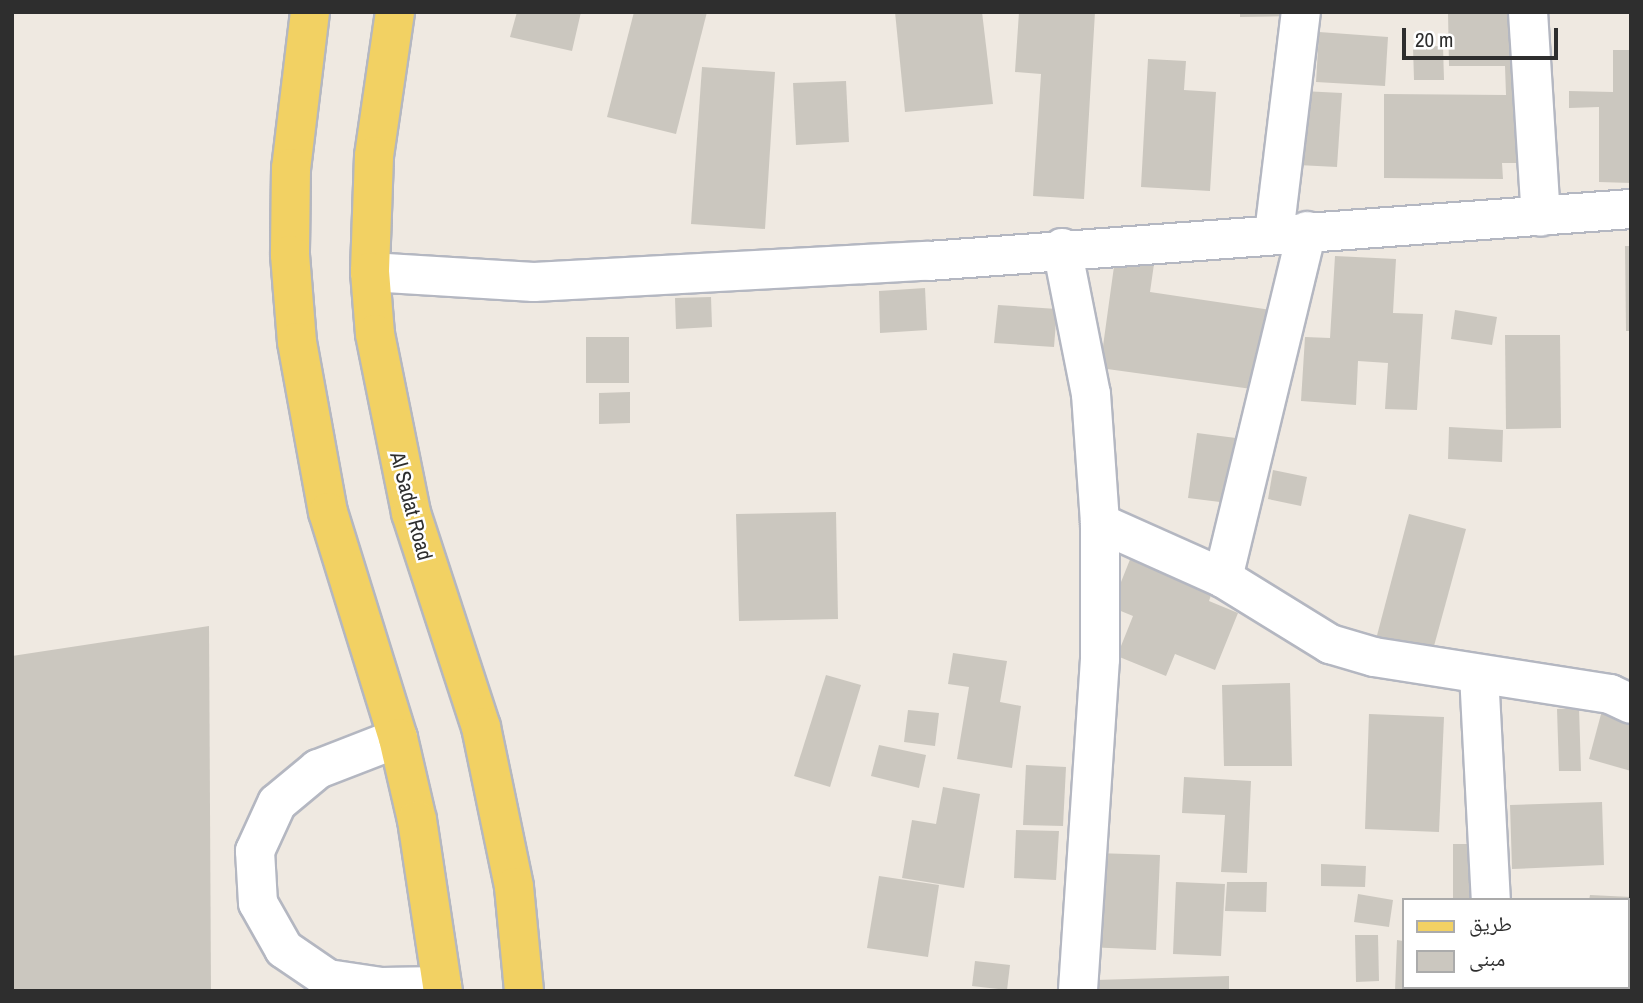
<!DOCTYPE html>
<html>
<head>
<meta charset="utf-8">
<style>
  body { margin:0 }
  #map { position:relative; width:1643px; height:1003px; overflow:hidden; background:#efe9e1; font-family:"Archivo Narrow","Noto Naskh Arabic",sans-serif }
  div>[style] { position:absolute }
  .building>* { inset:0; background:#cbc7bf }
  .roads { filter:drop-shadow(2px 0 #b4b7c1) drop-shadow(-2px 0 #b4b7c1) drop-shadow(0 2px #b4b7c1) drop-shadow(0 -2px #b4b7c1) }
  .minor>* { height:38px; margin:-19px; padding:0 19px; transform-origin:19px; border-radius:19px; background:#fff }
  .major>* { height:38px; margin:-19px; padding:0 19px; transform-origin:19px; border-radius:19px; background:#f2d163 }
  span { translate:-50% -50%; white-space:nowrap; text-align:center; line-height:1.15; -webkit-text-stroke:5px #fff; paint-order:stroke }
  .street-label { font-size:21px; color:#2e2e2e }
  .frame { position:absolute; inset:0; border:14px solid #2e2e2e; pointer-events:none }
  .legend { position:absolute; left:1402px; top:898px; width:228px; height:91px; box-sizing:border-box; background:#fff; border:2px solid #ababab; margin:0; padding:9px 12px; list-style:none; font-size:21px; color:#2e2e2e }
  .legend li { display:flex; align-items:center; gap:14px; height:35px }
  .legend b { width:35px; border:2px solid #ababab }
  .scale { position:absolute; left:1402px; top:28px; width:156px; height:32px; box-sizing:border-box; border:4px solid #2e2e2e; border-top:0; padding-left:9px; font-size:21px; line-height:24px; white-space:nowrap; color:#2e2e2e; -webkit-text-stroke:5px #fff; paint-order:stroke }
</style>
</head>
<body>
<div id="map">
  <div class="building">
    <i style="clip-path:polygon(517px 12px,581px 12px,572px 51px,510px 37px)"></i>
    <i style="clip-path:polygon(634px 12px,707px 12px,676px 134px,607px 117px)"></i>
    <i style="clip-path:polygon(895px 12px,982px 12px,993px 104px,905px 112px)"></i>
    <i style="clip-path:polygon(1019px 12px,1095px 12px,1084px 199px,1033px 196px,1041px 74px,1015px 72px)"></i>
    <i style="clip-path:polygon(1240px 12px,1297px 12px,1297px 16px,1240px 17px)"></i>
    <i style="clip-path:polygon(1448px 12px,1527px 12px,1527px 163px,1502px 163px,1503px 179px,1384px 178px,1384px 94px,1506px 95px,1505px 66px,1449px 66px)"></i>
    <i style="clip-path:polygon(1319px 32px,1388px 37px,1385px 86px,1316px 82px)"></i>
    <i style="clip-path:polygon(1443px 46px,1444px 80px,1414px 80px,1413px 47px)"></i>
    <i style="clip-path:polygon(1613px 50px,1631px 50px,1631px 183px,1599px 182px,1599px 107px,1569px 108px,1569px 91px,1613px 92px)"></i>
    <i style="clip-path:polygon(1148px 59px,1186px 61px,1184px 90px,1216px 92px,1210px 191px,1141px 187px)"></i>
    <i style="clip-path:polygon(702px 67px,775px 72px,765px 229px,691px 224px)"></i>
    <i style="clip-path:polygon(846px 81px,849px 142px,796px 145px,793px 83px)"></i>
    <i style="clip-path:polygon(1302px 91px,1342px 93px,1337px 167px,1298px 165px)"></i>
    <i style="clip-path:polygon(1625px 246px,1631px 246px,1631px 331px,1626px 331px)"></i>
    <i style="clip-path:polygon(1116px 252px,1155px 257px,1150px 292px,1271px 310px,1259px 390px,1100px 368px)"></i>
    <i style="clip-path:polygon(1335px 256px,1396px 259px,1393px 313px,1423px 314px,1417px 410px,1385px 409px,1388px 363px,1358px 361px,1356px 405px,1301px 401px,1305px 337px,1330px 338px)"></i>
    <i style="clip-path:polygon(925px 288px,927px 330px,880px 333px,879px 291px)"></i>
    <i style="clip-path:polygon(711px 297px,712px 327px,676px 329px,675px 298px)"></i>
    <i style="clip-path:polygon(998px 305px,1057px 309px,1054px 347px,994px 343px)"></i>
    <i style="clip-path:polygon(1455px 310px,1497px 317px,1492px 345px,1451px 339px)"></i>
    <i style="clip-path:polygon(1505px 335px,1560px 335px,1561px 428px,1506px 429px)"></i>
    <i style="clip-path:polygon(586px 337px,629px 337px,629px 383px,586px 383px)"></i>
    <i style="clip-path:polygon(630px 392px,630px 423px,599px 424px,599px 393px)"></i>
    <i style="clip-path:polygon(1449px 427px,1503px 430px,1502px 462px,1448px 459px)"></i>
    <i style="clip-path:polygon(1197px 433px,1236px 438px,1228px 503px,1188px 498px)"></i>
    <i style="clip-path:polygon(1273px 470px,1307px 477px,1301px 506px,1268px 499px)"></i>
    <i style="clip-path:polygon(836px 512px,838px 619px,739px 621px,736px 514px)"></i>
    <i style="clip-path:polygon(1409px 514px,1466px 529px,1431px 657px,1375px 643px)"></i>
    <i style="clip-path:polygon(1133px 552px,1215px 584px,1209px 601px,1238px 613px,1215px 670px,1175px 654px,1166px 676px,1117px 656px,1133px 616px,1111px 607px)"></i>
    <i style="clip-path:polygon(209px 626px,211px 991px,12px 991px,12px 656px)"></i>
    <i style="clip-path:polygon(953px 653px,1007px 661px,1000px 702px,1021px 706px,1012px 768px,957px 759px,969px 687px,948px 684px)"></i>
    <i style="clip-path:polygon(826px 675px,861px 685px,830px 787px,794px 776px)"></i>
    <i style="clip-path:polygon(1290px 683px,1292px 766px,1224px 766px,1222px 685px)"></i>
    <i style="clip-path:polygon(1604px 703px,1631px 710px,1631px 771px,1589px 759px)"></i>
    <i style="clip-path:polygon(1579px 708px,1581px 771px,1559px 771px,1557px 709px)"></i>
    <i style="clip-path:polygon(908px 710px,939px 713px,935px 746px,904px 742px)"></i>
    <i style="clip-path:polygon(1369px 714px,1444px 717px,1439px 832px,1365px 829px)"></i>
    <i style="clip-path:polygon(879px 745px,926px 755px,919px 788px,871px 776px)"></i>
    <i style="clip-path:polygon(1026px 765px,1066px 767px,1063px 826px,1023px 825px)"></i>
    <i style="clip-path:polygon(1184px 777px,1251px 781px,1247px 873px,1221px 872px,1225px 815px,1182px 813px)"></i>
    <i style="clip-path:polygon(943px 787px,980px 794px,964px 888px,902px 878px,912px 820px,936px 824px)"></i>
    <i style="clip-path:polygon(1602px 802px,1604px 865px,1512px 869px,1510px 805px)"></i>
    <i style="clip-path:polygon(1016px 830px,1059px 831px,1056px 880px,1014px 878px)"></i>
    <i style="clip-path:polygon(1453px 844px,1483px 844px,1483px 900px,1453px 900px)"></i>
    <i style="clip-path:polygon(1095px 853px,1160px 855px,1156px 950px,1086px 947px)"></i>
    <i style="clip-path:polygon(1321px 864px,1366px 866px,1365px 887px,1321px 886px)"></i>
    <i style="clip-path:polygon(879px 876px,939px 885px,928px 957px,867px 948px)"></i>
    <i style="clip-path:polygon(1176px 882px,1225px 884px,1221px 956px,1173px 954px)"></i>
    <i style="clip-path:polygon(1227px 882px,1267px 882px,1266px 912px,1225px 911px)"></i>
    <i style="clip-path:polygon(1358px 894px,1393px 900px,1389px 927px,1354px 922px)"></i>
    <i style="clip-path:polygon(1590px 895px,1631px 897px,1629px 935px,1627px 900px,1589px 900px)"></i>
    <i style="clip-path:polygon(1355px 935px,1378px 935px,1379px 981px,1356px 982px)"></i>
    <i style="clip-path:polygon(1397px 940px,1403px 941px,1403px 987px,1469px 987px,1469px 991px,1395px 991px)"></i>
    <i style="clip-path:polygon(975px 961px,1010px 965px,1007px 990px,972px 986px)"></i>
    <i style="clip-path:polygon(1229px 976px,1229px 991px,1095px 991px,1095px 980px)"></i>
    <i style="clip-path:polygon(1510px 987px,1612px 987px,1510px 991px)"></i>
  </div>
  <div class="roads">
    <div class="minor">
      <i style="left:1528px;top:12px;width:205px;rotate:86.4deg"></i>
      <i style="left:1274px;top:234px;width:224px;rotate:-83.1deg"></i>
      <i style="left:1062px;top:248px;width:149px;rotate:78.8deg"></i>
      <i style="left:1091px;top:394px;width:129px;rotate:86deg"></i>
      <i style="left:1100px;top:523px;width:136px;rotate:90deg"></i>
      <i style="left:1100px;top:659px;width:333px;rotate:93.8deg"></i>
      <i style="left:370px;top:272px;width:164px;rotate:3.5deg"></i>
      <i style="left:534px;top:282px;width:395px;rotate:-3.1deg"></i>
      <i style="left:928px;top:261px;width:705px;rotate:-4.23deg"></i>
      <i style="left:1100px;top:523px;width:135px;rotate:24.1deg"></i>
      <i style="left:1223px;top:578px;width:126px;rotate:31.7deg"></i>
      <i style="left:1330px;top:644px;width:46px;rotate:16.5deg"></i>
      <i style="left:1374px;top:657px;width:239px;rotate:8.9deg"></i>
      <i style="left:1610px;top:694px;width:23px;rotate:25deg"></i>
      <i style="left:1223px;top:578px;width:357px;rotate:-76.4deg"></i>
      <i style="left:1479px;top:674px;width:226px;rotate:87deg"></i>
      <i style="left:398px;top:738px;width:86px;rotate:158.8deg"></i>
      <i style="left:318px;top:769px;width:53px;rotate:140.3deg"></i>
      <i style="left:277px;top:803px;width:53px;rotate:114.6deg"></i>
      <i style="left:255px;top:851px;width:52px;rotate:86.7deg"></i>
      <i style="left:258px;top:903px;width:53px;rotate:60.5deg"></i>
      <i style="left:284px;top:949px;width:53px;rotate:34.3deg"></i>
      <i style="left:328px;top:979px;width:54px;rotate:8.6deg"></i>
      <i style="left:381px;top:987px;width:61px;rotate:-0.9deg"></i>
      <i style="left:1627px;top:956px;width:9px;rotate:-63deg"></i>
      <i style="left:1483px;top:991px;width:4px;rotate:-90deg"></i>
    </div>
    <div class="major">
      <i style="left:310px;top:12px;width:157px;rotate:96.9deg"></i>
      <i style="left:291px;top:168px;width:87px;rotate:90.7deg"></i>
      <i style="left:290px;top:255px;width:87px;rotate:85.4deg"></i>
      <i style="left:297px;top:342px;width:173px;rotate:79.7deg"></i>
      <i style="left:328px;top:512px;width:237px;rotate:72.8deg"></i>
      <i style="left:398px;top:738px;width:84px;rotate:77deg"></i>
      <i style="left:417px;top:820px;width:173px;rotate:81.4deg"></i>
      <i style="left:395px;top:12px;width:146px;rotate:98.3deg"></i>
      <i style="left:374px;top:156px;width:116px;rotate:92deg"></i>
      <i style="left:370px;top:272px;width:62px;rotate:85.4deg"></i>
      <i style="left:375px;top:334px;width:183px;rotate:78.6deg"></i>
      <i style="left:411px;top:513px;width:225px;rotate:71.9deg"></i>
      <i style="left:481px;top:727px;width:163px;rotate:78.3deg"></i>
      <i style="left:514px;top:887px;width:104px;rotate:84.5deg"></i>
    </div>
  </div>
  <div class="street-label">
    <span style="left:411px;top:506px;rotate:75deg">Al Sadat Road</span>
  </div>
  <div class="frame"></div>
  <ul class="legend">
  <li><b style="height:9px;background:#f2d163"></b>طريق</li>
  <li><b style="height:19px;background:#cbc7bf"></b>مبنى</li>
  </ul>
  <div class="scale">20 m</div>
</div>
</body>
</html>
